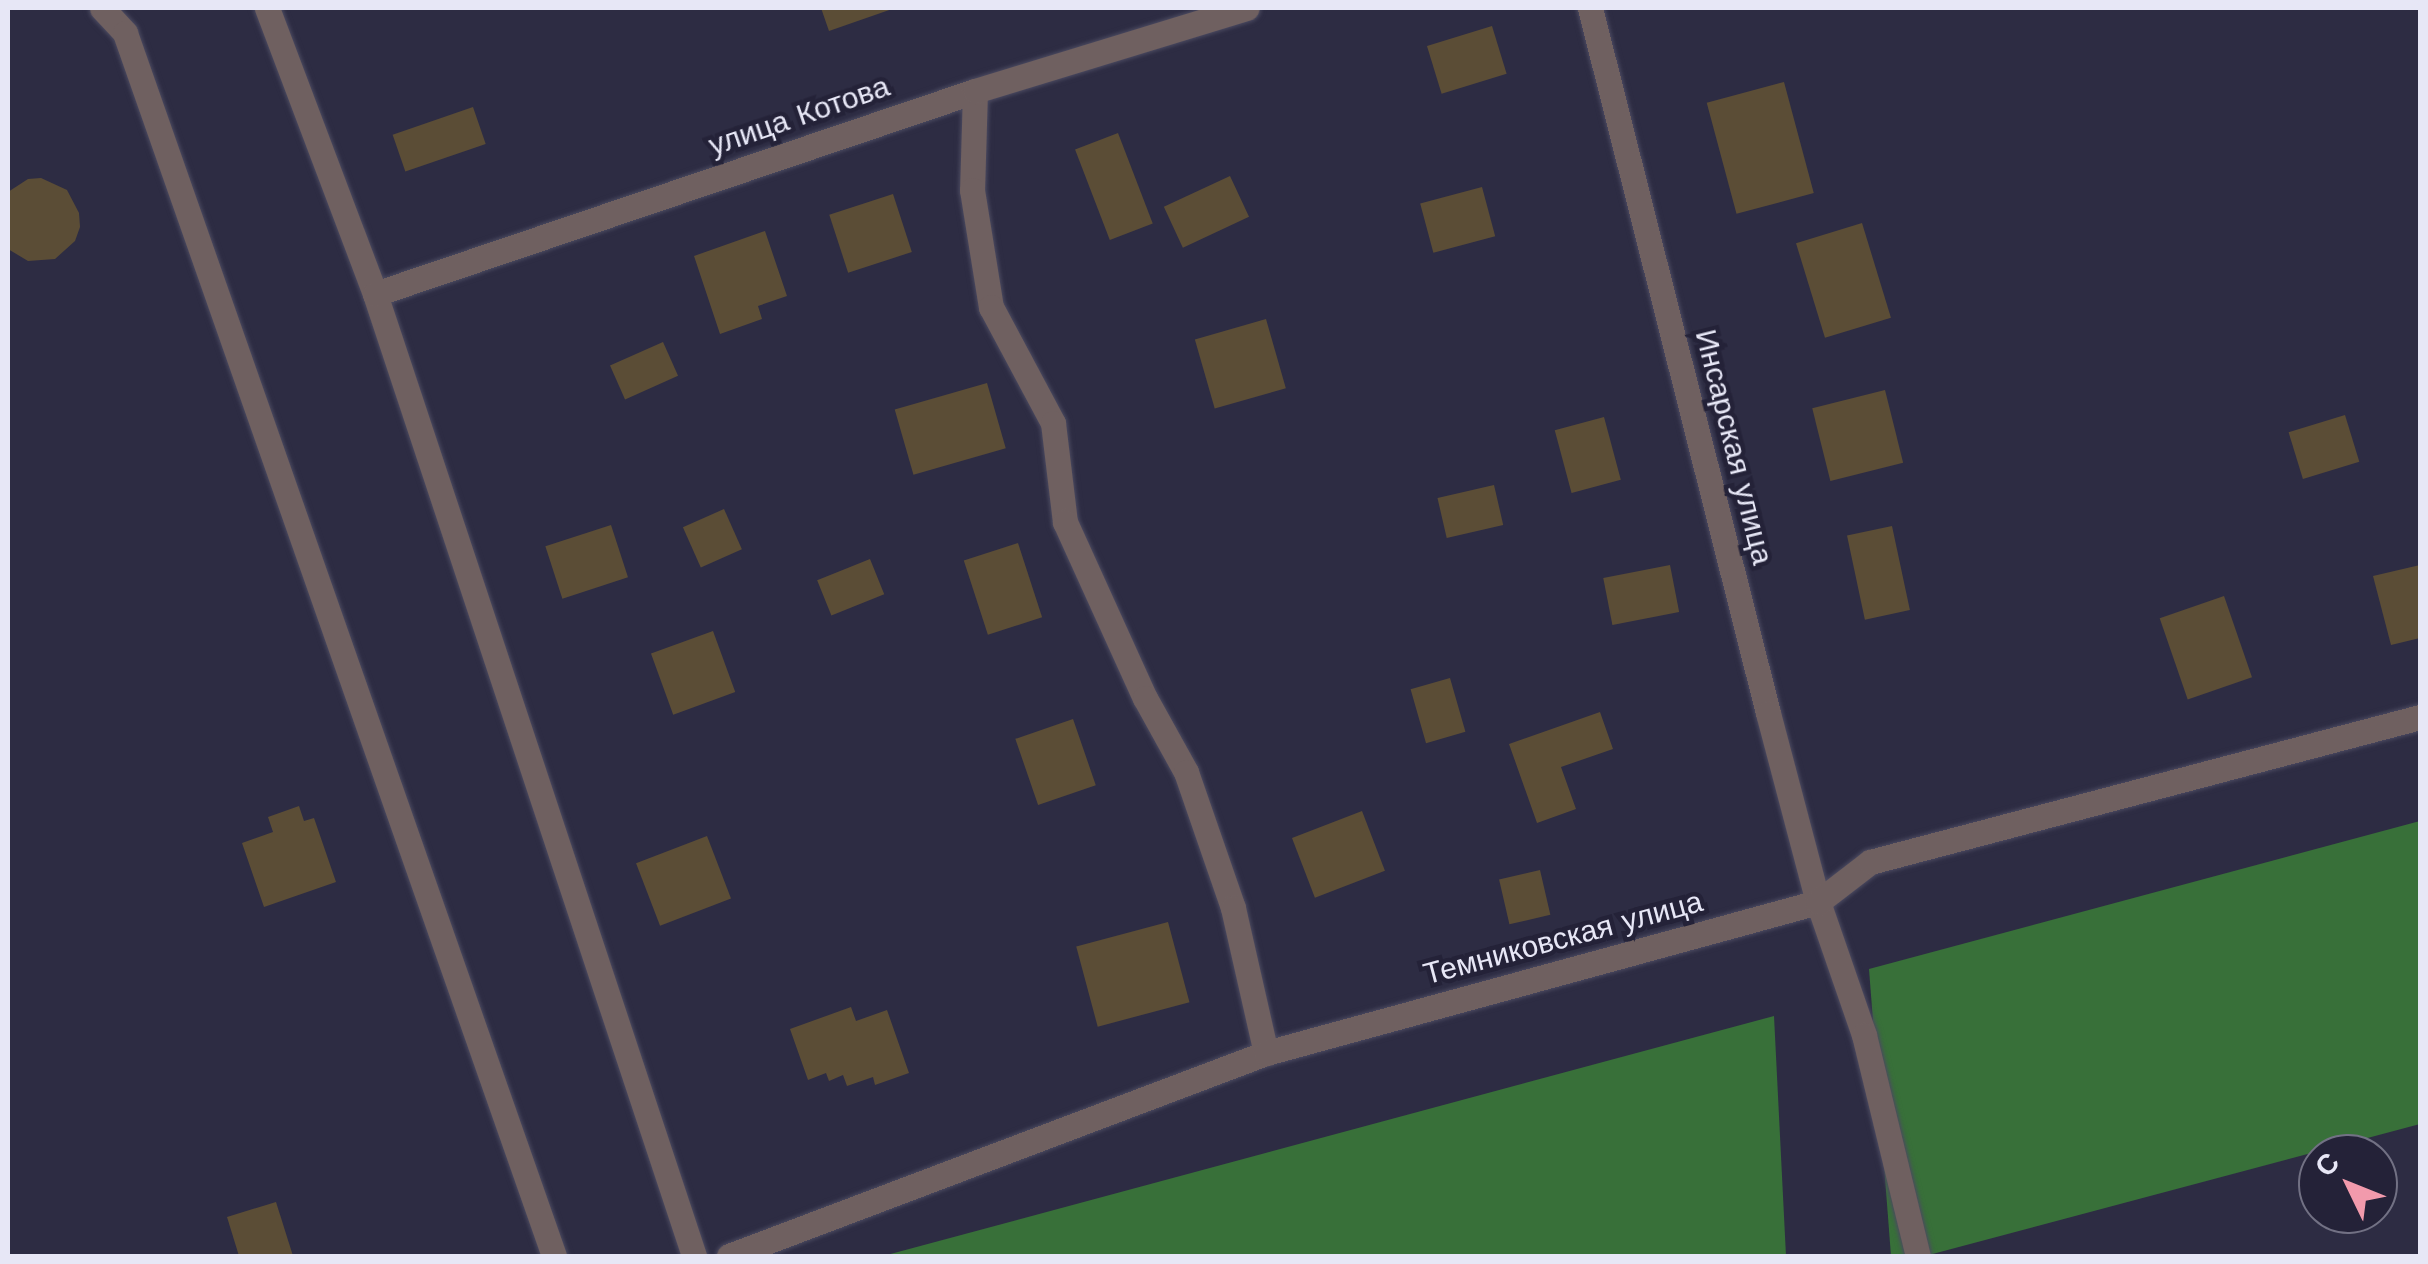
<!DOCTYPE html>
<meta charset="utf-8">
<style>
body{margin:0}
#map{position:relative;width:2428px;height:1264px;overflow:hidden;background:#2d2c43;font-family:"Work Sans",sans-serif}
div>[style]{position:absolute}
.forest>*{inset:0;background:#387039}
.building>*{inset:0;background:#5b4d36;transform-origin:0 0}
.roads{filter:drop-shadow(0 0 2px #4b4a60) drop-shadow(0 0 2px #4b4a60)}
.minor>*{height:25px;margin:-12.5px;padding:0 12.5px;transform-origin:12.5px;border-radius:12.5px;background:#6f6060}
span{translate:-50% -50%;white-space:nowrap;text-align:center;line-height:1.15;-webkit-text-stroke:9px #242238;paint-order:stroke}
.street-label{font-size:30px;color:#e7e7f6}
.frame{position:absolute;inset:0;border:10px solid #e7e7f6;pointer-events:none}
.north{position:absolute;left:2298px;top:1134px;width:100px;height:100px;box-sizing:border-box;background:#242238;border:2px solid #727184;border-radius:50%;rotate:313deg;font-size:28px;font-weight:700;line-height:40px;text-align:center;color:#e7e7f6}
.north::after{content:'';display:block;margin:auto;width:35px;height:45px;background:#f29aac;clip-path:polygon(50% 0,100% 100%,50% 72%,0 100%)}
</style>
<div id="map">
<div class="forest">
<div style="clip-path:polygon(2420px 821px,2420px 1124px,1925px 1256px,1891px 1256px,1869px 969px)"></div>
<div style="clip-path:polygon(1774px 1016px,1786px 1256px,883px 1256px)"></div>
</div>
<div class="building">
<div style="clip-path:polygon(821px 8px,895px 8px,829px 31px)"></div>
<div style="left:1492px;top:26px;width:50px;height:68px;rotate:73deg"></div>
<div style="left:1784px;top:82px;width:115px;height:80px;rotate:75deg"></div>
<div style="left:473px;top:107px;width:39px;height:85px;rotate:71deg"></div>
<div style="left:1118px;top:133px;width:97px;height:46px;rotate:69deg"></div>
<div style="left:1230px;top:176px;width:45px;height:73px;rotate:65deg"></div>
<div style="clip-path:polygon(41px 178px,67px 190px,79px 213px,80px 227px,75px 241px,55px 259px,28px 261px,8px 249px,8px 192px,28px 179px)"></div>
<div style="left:1482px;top:187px;width:51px;height:64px;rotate:75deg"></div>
<div style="left:893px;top:194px;width:61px;height:67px;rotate:72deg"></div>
<div style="left:1862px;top:223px;width:99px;height:69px;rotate:73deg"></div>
<div style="clip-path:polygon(765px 231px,787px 296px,758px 306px,762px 319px,720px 334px,694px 256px)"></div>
<div style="left:1266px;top:319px;width:72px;height:74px;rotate:74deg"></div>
<div style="left:663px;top:342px;width:37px;height:58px;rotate:66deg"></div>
<div style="left:987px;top:383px;width:68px;height:96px;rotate:74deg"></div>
<div style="left:1885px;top:390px;width:75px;height:75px;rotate:76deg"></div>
<div style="left:2345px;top:415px;width:49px;height:59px;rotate:73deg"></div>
<div style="left:1604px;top:417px;width:65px;height:51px;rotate:75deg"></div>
<div style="left:1494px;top:485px;width:41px;height:58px;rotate:77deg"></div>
<div style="left:724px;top:509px;width:44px;height:45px;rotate:66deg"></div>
<div style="left:611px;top:525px;width:55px;height:69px;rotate:72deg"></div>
<div style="left:1892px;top:526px;width:86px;height:46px;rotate:78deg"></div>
<div style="left:1018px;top:543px;width:78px;height:57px;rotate:72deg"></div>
<div style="left:870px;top:559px;width:38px;height:57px;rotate:68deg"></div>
<div style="left:1670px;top:565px;width:48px;height:68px;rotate:79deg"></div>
<div style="clip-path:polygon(2420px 565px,2420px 638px,2391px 645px,2373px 576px)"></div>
<div style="left:2224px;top:596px;width:86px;height:68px;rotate:71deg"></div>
<div style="left:713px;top:631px;width:65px;height:66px;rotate:70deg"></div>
<div style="left:1450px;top:678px;width:56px;height:41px;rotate:74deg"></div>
<div style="clip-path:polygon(1600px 712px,1613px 749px,1561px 767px,1576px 809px,1537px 823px,1509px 744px)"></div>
<div style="left:1073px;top:719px;width:70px;height:61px;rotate:71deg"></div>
<div style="clip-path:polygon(299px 806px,304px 821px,314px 818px,336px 882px,264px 907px,242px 843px,273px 832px,268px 817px)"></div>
<div style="left:1362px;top:811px;width:64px;height:75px;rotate:69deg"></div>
<div style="left:707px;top:836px;width:67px;height:76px;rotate:69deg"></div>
<div style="left:1540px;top:870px;width:46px;height:42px;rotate:77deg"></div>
<div style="left:1168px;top:922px;width:83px;height:95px;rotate:75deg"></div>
<div style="clip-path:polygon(851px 1007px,856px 1021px,887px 1010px,909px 1073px,875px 1085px,873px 1077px,847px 1086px,843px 1075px,829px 1081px,826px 1073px,808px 1080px,790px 1029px)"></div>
<div style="clip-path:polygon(276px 1202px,293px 1256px,239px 1256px,227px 1217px)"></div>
</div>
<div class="roads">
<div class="minor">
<div style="left:102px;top:8px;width:34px;rotate:47deg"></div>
<div style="left:125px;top:33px;width:1296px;rotate:70.67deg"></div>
<div style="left:267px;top:8px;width:306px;rotate:69.3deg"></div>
<div style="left:375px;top:294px;width:1014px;rotate:71.65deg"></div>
<div style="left:1590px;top:8px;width:727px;rotate:75.83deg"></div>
<div style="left:1768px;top:713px;width:196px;rotate:75.2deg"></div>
<div style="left:1818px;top:902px;width:141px;rotate:70.9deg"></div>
<div style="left:1864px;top:1035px;width:228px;rotate:76.3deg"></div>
<div style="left:975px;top:91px;width:99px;rotate:91.7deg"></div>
<div style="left:972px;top:190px;width:119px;rotate:80.8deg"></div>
<div style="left:991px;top:307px;width:132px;rotate:61.9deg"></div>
<div style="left:1053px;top:423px;width:100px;rotate:83.1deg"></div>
<div style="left:1065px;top:522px;width:193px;rotate:65.6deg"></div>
<div style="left:1145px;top:698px;width:85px;rotate:61deg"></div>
<div style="left:1186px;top:772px;width:144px;rotate:70.9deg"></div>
<div style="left:1233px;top:908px;width:149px;rotate:77.2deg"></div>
<div style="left:375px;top:294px;width:633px;rotate:-18.69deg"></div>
<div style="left:975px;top:91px;width:284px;rotate:-17deg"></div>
<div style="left:729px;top:1256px;width:574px;rotate:-20.71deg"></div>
<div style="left:1266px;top:1053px;width:572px;rotate:-15.3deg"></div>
<div style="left:1818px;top:902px;width:66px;rotate:-37.6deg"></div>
<div style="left:1870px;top:862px;width:569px;rotate:-14.77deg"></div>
</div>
</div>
<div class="street-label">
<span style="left:799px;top:116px;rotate:-19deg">улица Котова</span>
<span style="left:1734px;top:447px;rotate:76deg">Инсарская улица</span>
<span style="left:1563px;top:938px;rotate:-15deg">Темниковская улица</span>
</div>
<div class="frame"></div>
<div class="north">С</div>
</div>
